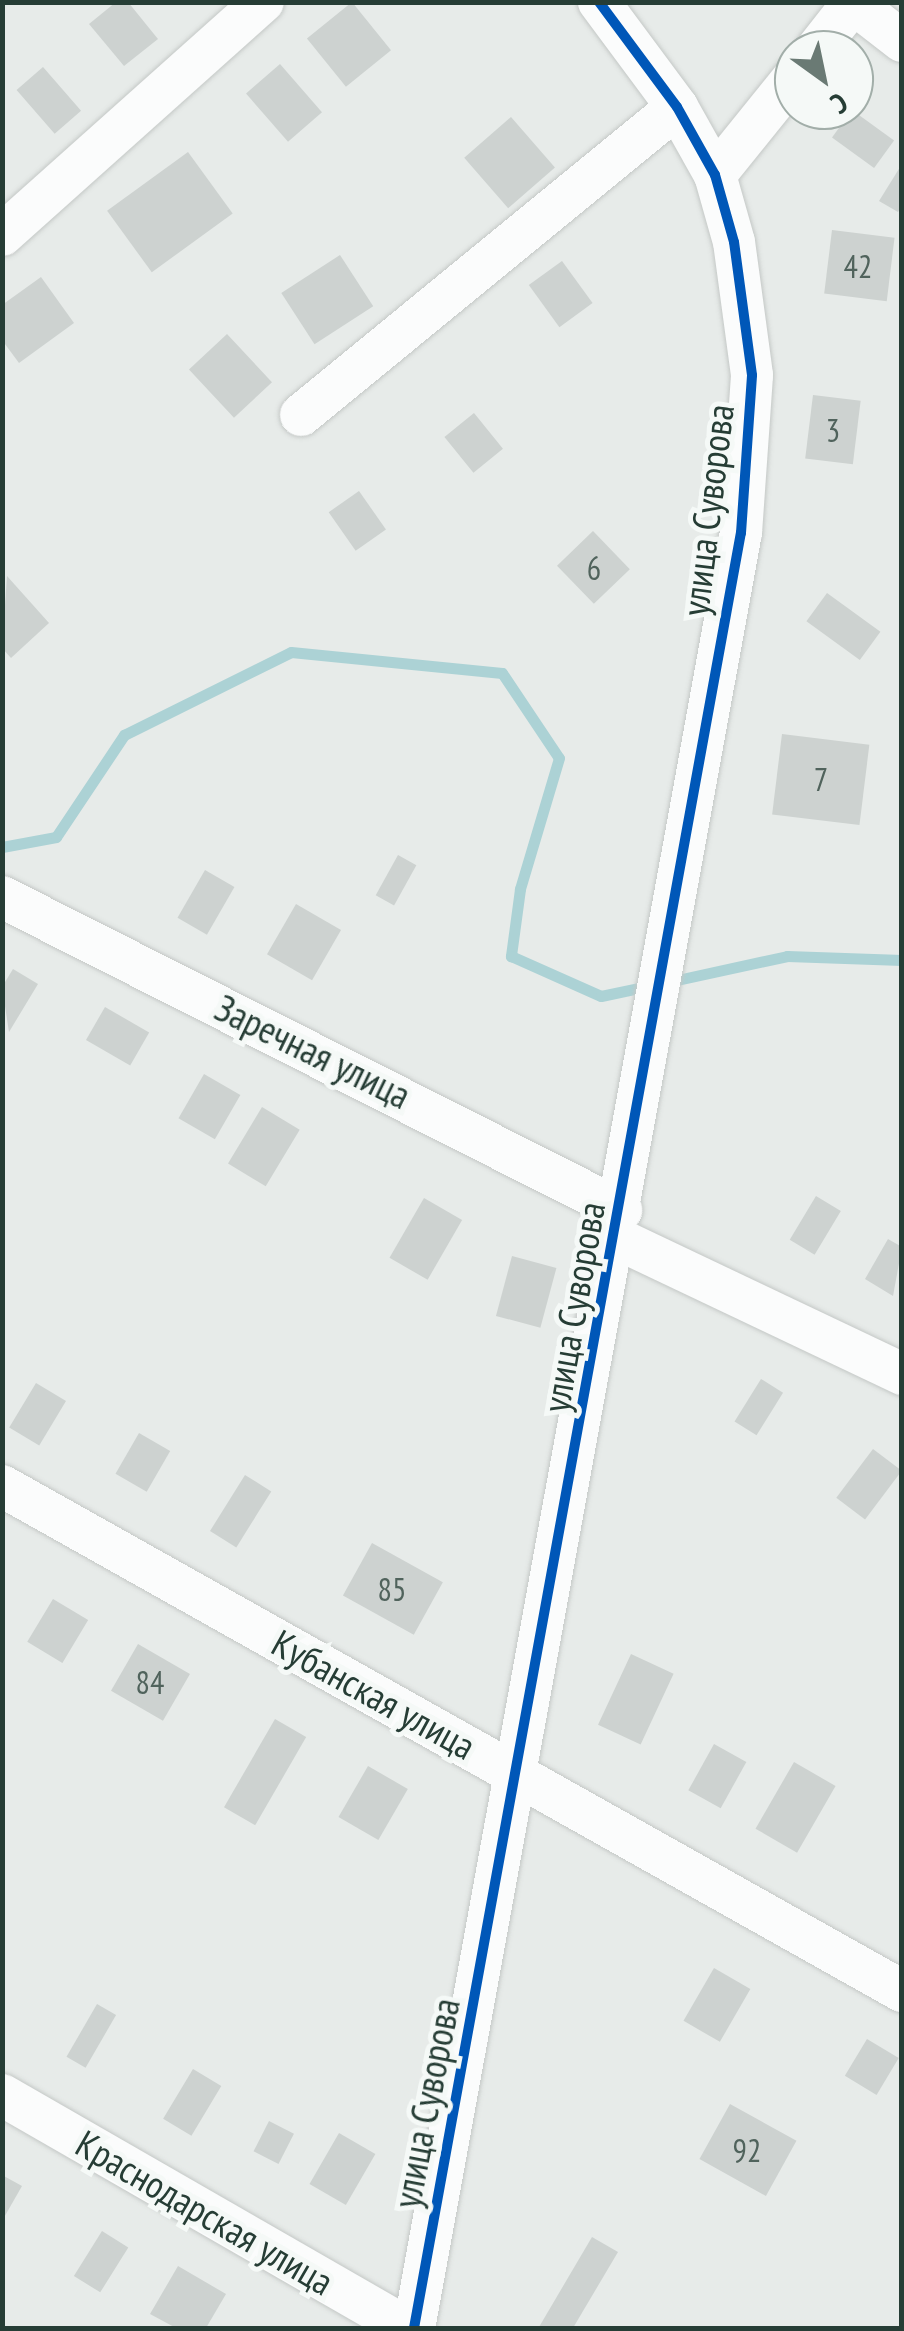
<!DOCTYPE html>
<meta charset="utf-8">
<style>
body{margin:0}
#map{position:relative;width:904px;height:2331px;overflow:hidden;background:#e7ebe9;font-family:"PT Sans Narrow",sans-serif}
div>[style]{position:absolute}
.stream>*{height:11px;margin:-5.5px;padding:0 5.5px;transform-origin:5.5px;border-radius:5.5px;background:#acd2d5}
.building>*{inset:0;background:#cdd2d0;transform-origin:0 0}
.roads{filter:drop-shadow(0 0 2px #c4c8c6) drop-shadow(0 0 2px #c4c8c6)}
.minor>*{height:42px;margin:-21px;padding:0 21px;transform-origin:21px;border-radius:21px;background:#fbfcfc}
.cycleway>*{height:10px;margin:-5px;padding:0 5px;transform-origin:5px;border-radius:5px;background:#0057b8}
span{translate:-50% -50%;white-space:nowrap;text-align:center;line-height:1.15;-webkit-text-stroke:10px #f5f9f7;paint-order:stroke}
.number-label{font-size:32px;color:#50635c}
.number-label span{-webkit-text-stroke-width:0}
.street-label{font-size:38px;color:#263d35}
.frame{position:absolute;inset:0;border:5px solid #263d35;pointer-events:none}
.north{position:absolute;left:774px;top:30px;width:100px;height:100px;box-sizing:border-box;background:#f5f9f7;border:2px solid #a2aea9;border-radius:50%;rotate:147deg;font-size:28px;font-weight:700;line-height:40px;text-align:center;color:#263d35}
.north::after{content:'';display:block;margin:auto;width:35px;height:45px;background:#6a7a74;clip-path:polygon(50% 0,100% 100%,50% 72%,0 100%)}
</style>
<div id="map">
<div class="stream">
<div style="left:2px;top:847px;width:55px;rotate:-10.5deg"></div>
<div style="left:56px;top:837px;width:123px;rotate:-56.3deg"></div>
<div style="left:124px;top:735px;width:186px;rotate:-26.4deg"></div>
<div style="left:291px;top:652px;width:212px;rotate:5.7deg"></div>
<div style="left:502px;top:673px;width:102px;rotate:56.2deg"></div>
<div style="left:559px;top:758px;width:137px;rotate:106.6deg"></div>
<div style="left:520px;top:889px;width:68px;rotate:97.7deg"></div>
<div style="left:511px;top:956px;width:98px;rotate:24deg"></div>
<div style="left:601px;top:996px;width:49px;rotate:-11.8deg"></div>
<div style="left:668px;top:982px;width:122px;rotate:-12.3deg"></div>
<div style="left:787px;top:956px;width:115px;rotate:2deg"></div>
</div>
<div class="building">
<div style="clip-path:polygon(116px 2px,128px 2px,158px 39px,124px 66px,89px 24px)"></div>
<div style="left:352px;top:2px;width:62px;height:58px;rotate:51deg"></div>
<div style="left:280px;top:64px;width:64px;height:45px;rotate:49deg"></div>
<div style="left:43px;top:67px;width:58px;height:35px;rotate:49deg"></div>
<div style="left:852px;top:110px;width:52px;height:34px;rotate:36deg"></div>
<div style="left:511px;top:117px;width:67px;height:62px;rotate:49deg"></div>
<div style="left:188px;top:152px;width:76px;height:100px;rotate:54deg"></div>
<div style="clip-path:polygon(902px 164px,902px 206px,898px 212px,879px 201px)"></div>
<div style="left:832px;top:230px;width:63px;height:64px;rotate:7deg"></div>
<div style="left:340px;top:255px;width:61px;height:70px;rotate:57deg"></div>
<div style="left:562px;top:261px;width:52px;height:41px;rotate:54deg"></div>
<div style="clip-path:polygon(41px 277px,74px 323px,19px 363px,2px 340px,2px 305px)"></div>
<div style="left:227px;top:334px;width:66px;height:52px;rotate:47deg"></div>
<div style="left:813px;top:395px;width:48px;height:64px;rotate:7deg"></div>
<div style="left:474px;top:413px;width:46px;height:38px;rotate:51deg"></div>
<div style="left:359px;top:491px;width:47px;height:37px;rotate:55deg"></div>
<div style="left:593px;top:531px;width:53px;height:50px;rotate:46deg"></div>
<div style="clip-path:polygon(7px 576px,49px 623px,11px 658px,2px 648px)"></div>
<div style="left:827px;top:593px;width:66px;height:35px;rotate:36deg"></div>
<div style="left:782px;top:734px;width:88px;height:81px;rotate:7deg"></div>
<div style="left:398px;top:855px;width:21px;height:46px;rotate:29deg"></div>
<div style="left:205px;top:870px;width:34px;height:55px;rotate:30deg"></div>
<div style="left:296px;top:904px;width:52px;height:58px;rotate:30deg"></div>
<div style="clip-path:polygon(13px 969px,38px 984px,9px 1032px,2px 987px)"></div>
<div style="left:105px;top:1007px;width:51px;height:38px;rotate:30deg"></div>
<div style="left:204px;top:1074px;width:42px;height:51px;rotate:30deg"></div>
<div style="left:262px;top:1107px;width:44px;height:66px;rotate:31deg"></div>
<div style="left:816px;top:1196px;width:29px;height:51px;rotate:31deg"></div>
<div style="left:424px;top:1198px;width:44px;height:69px;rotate:30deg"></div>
<div style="clip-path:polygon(888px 1239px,902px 1247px,893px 1296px,865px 1279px)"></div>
<div style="left:512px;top:1256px;width:46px;height:62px;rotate:15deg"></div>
<div style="left:761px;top:1379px;width:26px;height:50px;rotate:32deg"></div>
<div style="left:36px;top:1383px;width:35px;height:52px;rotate:31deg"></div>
<div style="left:139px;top:1433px;width:36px;height:47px;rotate:30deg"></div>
<div style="left:873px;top:1449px;width:36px;height:61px;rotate:37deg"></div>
<div style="left:245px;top:1475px;width:31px;height:66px;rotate:32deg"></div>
<div style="left:372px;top:1543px;width:81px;height:60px;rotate:29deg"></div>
<div style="left:53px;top:1599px;width:41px;height:50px;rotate:31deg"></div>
<div style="left:138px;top:1644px;width:60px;height:54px;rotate:30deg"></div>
<div style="left:631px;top:1654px;width:47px;height:78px;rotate:25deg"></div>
<div style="left:275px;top:1719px;width:36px;height:102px;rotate:30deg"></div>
<div style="left:714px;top:1744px;width:37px;height:53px;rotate:29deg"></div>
<div style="left:794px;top:1762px;width:48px;height:77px;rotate:30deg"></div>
<div style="left:368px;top:1766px;width:46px;height:59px;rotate:30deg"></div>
<div style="left:714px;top:1968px;width:42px;height:61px;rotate:30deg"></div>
<div style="left:97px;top:2004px;width:22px;height:61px;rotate:30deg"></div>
<div style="left:867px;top:2039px;width:37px;height:43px;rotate:31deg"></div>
<div style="left:193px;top:2069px;width:33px;height:58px;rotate:31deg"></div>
<div style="left:730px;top:2104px;width:76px;height:63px;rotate:29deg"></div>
<div style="left:269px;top:2121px;width:28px;height:34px;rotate:27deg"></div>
<div style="left:339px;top:2133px;width:42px;height:59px;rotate:30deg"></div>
<div style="clip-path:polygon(2px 2175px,22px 2186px,2px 2221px)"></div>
<div style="left:102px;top:2231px;width:31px;height:53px;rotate:32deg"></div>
<div style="clip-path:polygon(592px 2237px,618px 2252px,573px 2328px,539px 2327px)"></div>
<div style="clip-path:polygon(178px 2266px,226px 2294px,206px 2328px,176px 2328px,150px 2314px)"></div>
</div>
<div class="roads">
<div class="minor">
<div style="left:816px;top:50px;width:60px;rotate:-51.8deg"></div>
<div style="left:853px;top:3px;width:62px;rotate:37.8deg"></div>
<div style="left:715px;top:175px;width:126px;rotate:-51.1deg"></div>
<div style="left:2px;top:235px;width:350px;rotate:-41.8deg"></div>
<div style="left:301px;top:415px;width:486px;rotate:-39.3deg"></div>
<div style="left:2px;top:897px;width:694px;rotate:26.82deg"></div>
<div style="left:616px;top:1238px;width:317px;rotate:25.4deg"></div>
<div style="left:2px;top:1486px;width:1032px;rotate:29.3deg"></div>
<div style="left:2px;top:2095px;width:467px;rotate:29.9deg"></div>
<div style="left:414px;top:2328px;width:1825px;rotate:-79.68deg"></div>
<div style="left:741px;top:533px;width:158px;rotate:-86deg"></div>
<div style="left:752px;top:375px;width:134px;rotate:-97.7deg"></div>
<div style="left:734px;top:242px;width:70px;rotate:-105.8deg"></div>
<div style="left:715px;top:175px;width:78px;rotate:-119.2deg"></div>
<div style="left:677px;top:107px;width:131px;rotate:-126.6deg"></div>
</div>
</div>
<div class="cycleway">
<div style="left:414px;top:2328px;width:1825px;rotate:-79.68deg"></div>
<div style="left:741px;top:533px;width:158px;rotate:-86deg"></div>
<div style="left:752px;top:375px;width:134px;rotate:-97.7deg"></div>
<div style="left:734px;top:242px;width:70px;rotate:-105.8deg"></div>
<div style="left:715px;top:175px;width:78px;rotate:-119.2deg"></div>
<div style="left:677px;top:107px;width:131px;rotate:-126.6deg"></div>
</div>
<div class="number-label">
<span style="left:858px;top:266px">42</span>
<span style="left:833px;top:430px">3</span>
<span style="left:594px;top:568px">6</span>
<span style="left:821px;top:779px">7</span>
<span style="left:392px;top:1589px">85</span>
<span style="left:150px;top:1682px">84</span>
<span style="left:747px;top:2150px">92</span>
</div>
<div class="street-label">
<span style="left:707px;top:510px;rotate:-83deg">улица Суворова</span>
<span style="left:313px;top:1051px;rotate:26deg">Заречная улица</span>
<span style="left:573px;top:1307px;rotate:-80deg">улица Суворова</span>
<span style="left:374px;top:1694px;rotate:29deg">Кубанская улица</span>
<span style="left:426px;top:2103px;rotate:-79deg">улица Суворова</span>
<span style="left:205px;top:2212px;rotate:30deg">Краснодарская улица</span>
</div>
<div class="frame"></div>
<div class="north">С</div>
</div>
